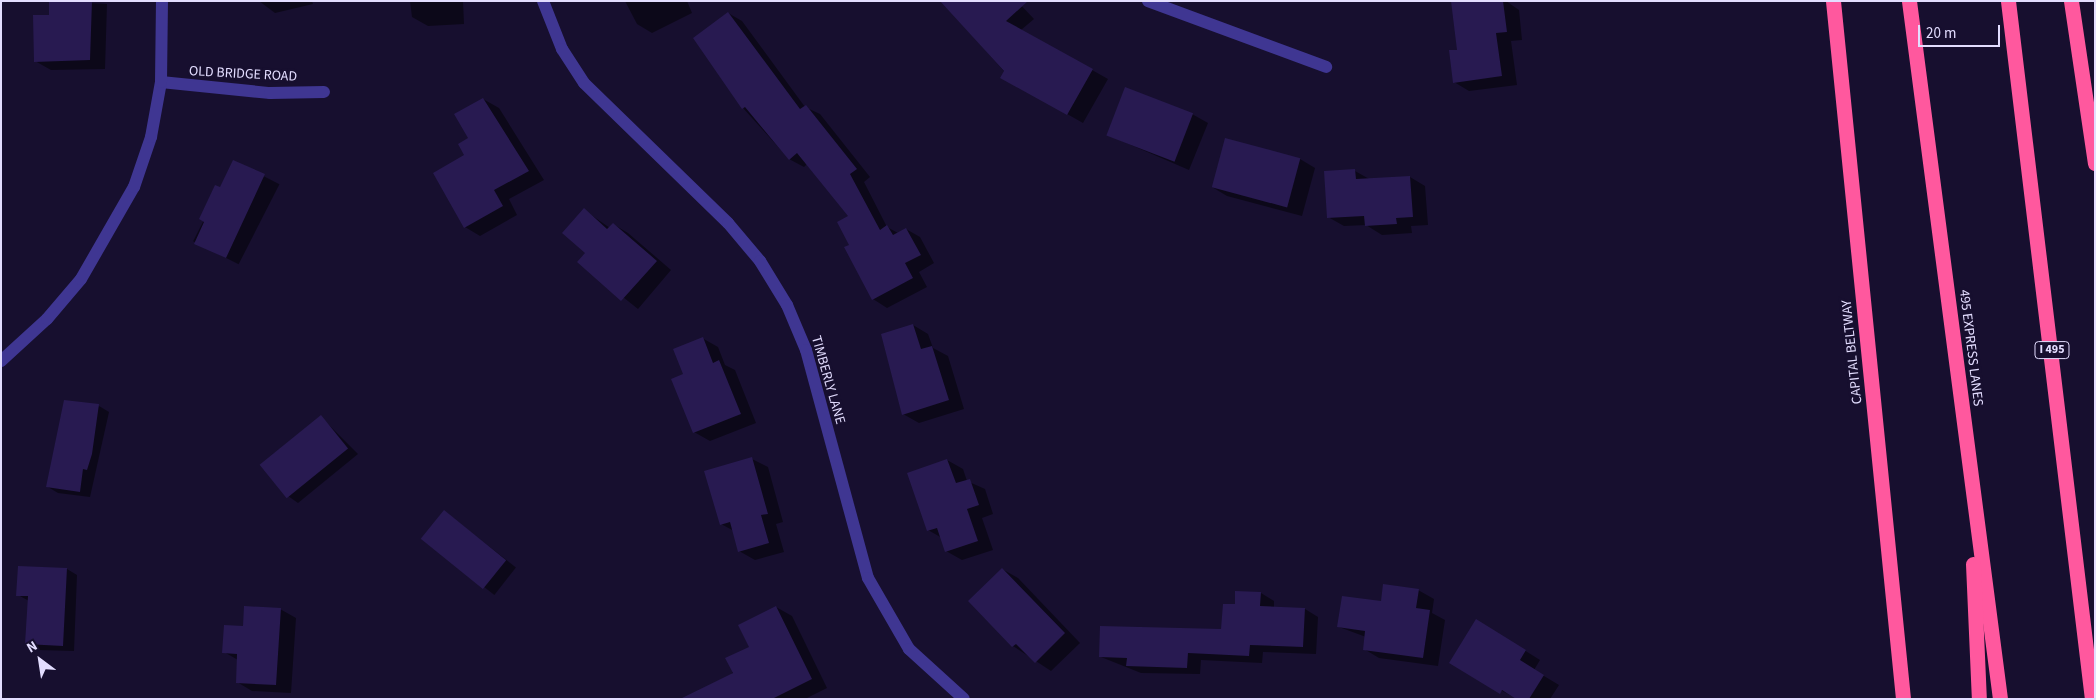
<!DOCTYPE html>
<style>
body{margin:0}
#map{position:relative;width:2096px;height:700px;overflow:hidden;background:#170f2f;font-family:"Source Sans 3",sans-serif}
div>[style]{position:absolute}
.shadow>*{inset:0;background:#0007;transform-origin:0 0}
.building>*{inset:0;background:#281a51;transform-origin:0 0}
.minor>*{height:12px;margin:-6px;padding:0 6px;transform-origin:6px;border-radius:6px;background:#3f3692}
.motorway>*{height:15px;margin:-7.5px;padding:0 7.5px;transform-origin:7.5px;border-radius:7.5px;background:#ff589e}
span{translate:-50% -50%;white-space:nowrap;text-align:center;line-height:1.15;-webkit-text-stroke:5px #170f2f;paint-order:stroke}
.shield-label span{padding:1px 4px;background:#170f2f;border:1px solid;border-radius:4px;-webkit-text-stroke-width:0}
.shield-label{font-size:12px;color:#e3ddff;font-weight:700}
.street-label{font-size:14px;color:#e3ddff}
.frame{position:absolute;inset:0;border:2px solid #e3ddff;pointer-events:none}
.north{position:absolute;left:15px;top:635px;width:50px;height:50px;-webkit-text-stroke:4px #170f2f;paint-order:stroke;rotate:329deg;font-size:14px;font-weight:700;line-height:20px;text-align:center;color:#e3ddff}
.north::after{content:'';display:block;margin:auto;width:18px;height:22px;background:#e3ddff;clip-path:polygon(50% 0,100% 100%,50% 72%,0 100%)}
.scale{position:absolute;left:1918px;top:25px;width:82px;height:22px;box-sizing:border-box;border:2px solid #e3ddff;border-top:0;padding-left:6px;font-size:15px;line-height:18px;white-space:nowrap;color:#e3ddff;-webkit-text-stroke:4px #170f2f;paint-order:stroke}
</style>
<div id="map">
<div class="shadow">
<div style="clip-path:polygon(50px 1px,107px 4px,105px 69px,51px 70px,35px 61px,50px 16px)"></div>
<div style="clip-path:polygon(259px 1px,312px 1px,313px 4px,275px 13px)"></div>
<div style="clip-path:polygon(410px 1px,463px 1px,464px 24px,428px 26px,412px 17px)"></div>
<div style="clip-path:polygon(625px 1px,687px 1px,692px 13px,652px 33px,637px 24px)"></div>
<div style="clip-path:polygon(942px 1px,1017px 1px,1034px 19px,1021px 30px,1108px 79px,1083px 123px,1016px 85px)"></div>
<div style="clip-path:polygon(1452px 1px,1506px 1px,1519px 10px,1522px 40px,1511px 41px,1517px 85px,1469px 91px,1454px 82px,1458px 51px)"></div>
<div style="clip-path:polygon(728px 13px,742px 21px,805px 107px,820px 114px,870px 177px,864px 182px,887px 227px,898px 233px,906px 229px,920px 237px,934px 263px,919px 272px,927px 287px,887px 308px,873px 299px,851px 245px,850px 217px,807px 164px,804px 167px,789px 159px,743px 108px)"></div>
<div style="clip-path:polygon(483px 99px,499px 108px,544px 180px,509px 199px,517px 215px,480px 236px,465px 227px,466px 155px)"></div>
<div style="clip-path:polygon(1192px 114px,1208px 123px,1189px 170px,1108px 135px)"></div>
<div style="clip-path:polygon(1300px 159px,1315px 168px,1302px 216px,1227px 196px,1212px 187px)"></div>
<div style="left:234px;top:161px;width:51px;height:90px;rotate:27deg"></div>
<div style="clip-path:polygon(1355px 171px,1371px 180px,1410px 177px,1425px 186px,1428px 225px,1411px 226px,1412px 233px,1382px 235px,1366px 225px,1344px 226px,1328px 217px)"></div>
<div style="clip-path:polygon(584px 210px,610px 228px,613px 224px,628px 233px,671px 270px,638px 309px,579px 262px,587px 253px)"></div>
<div style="clip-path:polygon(913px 325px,928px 334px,933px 348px,948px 356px,964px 409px,919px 423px,903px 414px)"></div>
<div style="clip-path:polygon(702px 338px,718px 347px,725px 365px,735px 370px,756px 423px,710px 441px,694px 432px,685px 375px)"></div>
<div style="clip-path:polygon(99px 406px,109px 412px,90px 497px,58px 493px,48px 487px)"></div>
<div style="clip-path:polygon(321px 417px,358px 454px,298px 503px,288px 496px)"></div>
<div style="clip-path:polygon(752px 459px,768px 467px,783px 522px,776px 524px,784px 552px,755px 560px,739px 551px,734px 531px,721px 524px)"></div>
<div style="clip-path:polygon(947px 460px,963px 469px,967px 481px,985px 489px,993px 514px,982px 518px,993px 550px,962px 560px,946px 551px,942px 538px,928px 530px)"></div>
<div style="left:445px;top:512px;width:90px;height:35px;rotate:38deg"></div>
<div style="clip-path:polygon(67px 569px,77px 575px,74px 651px,37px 650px,26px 644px,29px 601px,18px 595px)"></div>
<div style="clip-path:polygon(1002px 569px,1018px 578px,1080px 643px,1051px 671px,1013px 646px,970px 601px)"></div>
<div style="clip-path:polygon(1418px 590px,1434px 599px,1432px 613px,1445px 620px,1438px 666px,1379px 658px,1364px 649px,1366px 637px,1339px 627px,1382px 602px)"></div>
<div style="clip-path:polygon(1261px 593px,1274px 601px,1274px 608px,1305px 609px,1318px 617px,1316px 654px,1263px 652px,1262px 663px,1201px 660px,1200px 674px,1141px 673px,1101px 657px,1223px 630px,1236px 605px)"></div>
<div style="clip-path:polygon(776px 607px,792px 616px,827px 688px,805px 699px,715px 699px)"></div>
<div style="clip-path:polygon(280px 609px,296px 618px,291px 693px,252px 691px,237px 682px,238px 660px,224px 652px,244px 627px)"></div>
<div style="clip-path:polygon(1492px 630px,1540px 660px,1534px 670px,1559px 685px,1550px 699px,1517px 699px,1466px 671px)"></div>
</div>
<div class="building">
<div style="clip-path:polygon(49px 1px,92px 1px,90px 60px,34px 62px,33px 15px,49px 15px)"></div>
<div style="clip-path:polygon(940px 1px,1028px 1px,1006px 21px,1093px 69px,1067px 115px,1000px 78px,1004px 71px)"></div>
<div style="clip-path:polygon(1451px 1px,1503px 1px,1507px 32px,1496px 33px,1502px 76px,1453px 83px,1449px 50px,1457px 50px)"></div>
<div style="clip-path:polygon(728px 12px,800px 109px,806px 105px,857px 169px,850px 174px,880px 230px,887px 225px,893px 235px,906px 228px,921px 255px,905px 263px,913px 278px,872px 300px,844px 247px,849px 245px,837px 222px,848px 216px,797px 153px,789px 160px,745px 107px,742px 109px,693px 38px)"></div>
<div style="left:1125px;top:87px;width:73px;height:52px;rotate:21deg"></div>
<div style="clip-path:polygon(483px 98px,529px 171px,494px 190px,503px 206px,464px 228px,433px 173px,464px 155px,458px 144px,468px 138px,454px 114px)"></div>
<div style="left:1225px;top:138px;width:78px;height:51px;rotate:15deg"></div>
<div style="clip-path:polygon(233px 160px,265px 174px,226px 258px,194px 244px,204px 222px,199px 219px,215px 185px,220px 187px)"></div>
<div style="clip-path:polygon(1355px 169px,1356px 179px,1410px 176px,1413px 217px,1396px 218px,1397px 224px,1365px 226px,1364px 216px,1327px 218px,1324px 171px)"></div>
<div style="clip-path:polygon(584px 208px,607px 229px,613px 223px,657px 261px,621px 301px,577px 262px,585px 253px,562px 233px)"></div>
<div style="clip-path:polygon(913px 324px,921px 349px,932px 346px,949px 400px,902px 415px,881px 334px)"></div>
<div style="clip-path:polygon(703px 337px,713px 363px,719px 360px,741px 414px,693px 433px,671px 379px,683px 374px,673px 349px)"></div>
<div style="clip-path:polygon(64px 400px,99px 404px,92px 454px,87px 470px,83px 469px,80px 492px,46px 487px)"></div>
<div style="left:321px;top:415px;width:43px;height:79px;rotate:51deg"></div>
<div style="clip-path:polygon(752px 457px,768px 514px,761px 515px,769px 543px,738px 552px,730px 522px,720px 525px,704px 471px)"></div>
<div style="clip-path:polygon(947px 459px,956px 483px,970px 479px,979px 505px,967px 509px,978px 541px,945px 552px,937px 528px,927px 531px,907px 473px)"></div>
<div style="left:444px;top:510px;width:80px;height:37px;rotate:39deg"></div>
<div style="clip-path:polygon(18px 566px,67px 568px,63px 646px,25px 644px,28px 596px,16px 596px)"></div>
<div style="clip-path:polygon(1002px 568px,1065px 633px,1035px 663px,1016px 644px,1012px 647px,968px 601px)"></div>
<div style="clip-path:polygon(1383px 584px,1419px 589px,1416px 608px,1430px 610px,1423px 658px,1363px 650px,1365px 631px,1337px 627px,1342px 596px,1381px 601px)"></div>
<div style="clip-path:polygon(1235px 591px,1261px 592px,1260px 606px,1305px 608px,1303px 647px,1250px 645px,1249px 656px,1188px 653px,1187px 668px,1126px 666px,1127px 658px,1099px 657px,1100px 626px,1221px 629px,1223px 604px,1235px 604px)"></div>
<div style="clip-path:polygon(244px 606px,281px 608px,276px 685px,236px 683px,237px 654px,222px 653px,224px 625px,243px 626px)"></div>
<div style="clip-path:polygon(776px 606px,812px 679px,772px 699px,680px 699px,733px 673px,725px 658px,749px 647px,738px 625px)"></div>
<div style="clip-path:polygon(1476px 619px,1526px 650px,1520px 660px,1544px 675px,1529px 699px,1516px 699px,1502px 690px,1500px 694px,1449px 663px)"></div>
</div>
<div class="minor">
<div style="left:543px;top:1px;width:52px;rotate:68.4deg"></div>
<div style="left:562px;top:49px;width:40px;rotate:57.1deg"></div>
<div style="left:584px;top:83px;width:201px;rotate:44.2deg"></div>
<div style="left:728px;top:223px;width:50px;rotate:49.9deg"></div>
<div style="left:760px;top:261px;width:52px;rotate:58.5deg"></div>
<div style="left:787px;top:305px;width:49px;rotate:67.1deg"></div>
<div style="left:806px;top:350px;width:236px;rotate:74.8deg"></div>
<div style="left:868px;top:578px;width:82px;rotate:60deg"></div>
<div style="left:909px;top:649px;width:74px;rotate:42.3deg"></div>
<div style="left:1148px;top:1px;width:190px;rotate:20.3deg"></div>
<div style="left:161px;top:82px;width:110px;rotate:5.8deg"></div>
<div style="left:270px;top:93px;width:54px;rotate:-1.1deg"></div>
<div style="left:1px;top:361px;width:62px;rotate:-42.4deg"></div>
<div style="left:47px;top:319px;width:52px;rotate:-49.6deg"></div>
<div style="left:81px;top:279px;width:106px;rotate:-60.1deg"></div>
<div style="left:134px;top:187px;width:53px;rotate:-71.2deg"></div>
<div style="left:151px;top:137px;width:56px;rotate:-79.7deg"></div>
<div style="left:161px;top:82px;width:81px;rotate:-89.3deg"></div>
</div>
<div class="motorway">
<div style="left:1833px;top:1px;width:702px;rotate:84.27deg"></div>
<div style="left:1909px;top:1px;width:704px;rotate:82.57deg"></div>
<div style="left:2008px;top:1px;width:703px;rotate:83.14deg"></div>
<div style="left:2071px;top:1px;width:164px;rotate:81.6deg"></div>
<div style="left:1973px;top:564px;width:135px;rotate:87.5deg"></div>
</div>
<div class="shield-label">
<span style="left:2052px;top:350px">I 495</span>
</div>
<div class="street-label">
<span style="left:243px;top:74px;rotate:3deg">OLD BRIDGE ROAD</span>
<span style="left:1971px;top:348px;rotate:83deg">495 EXPRESS LANES</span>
<span style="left:1852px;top:352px;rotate:-96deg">CAPITAL BELTWAY</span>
<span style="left:828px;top:380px;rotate:74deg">TIMBERLY LANE</span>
</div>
<div class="frame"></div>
<div class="north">N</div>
<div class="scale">20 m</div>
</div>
